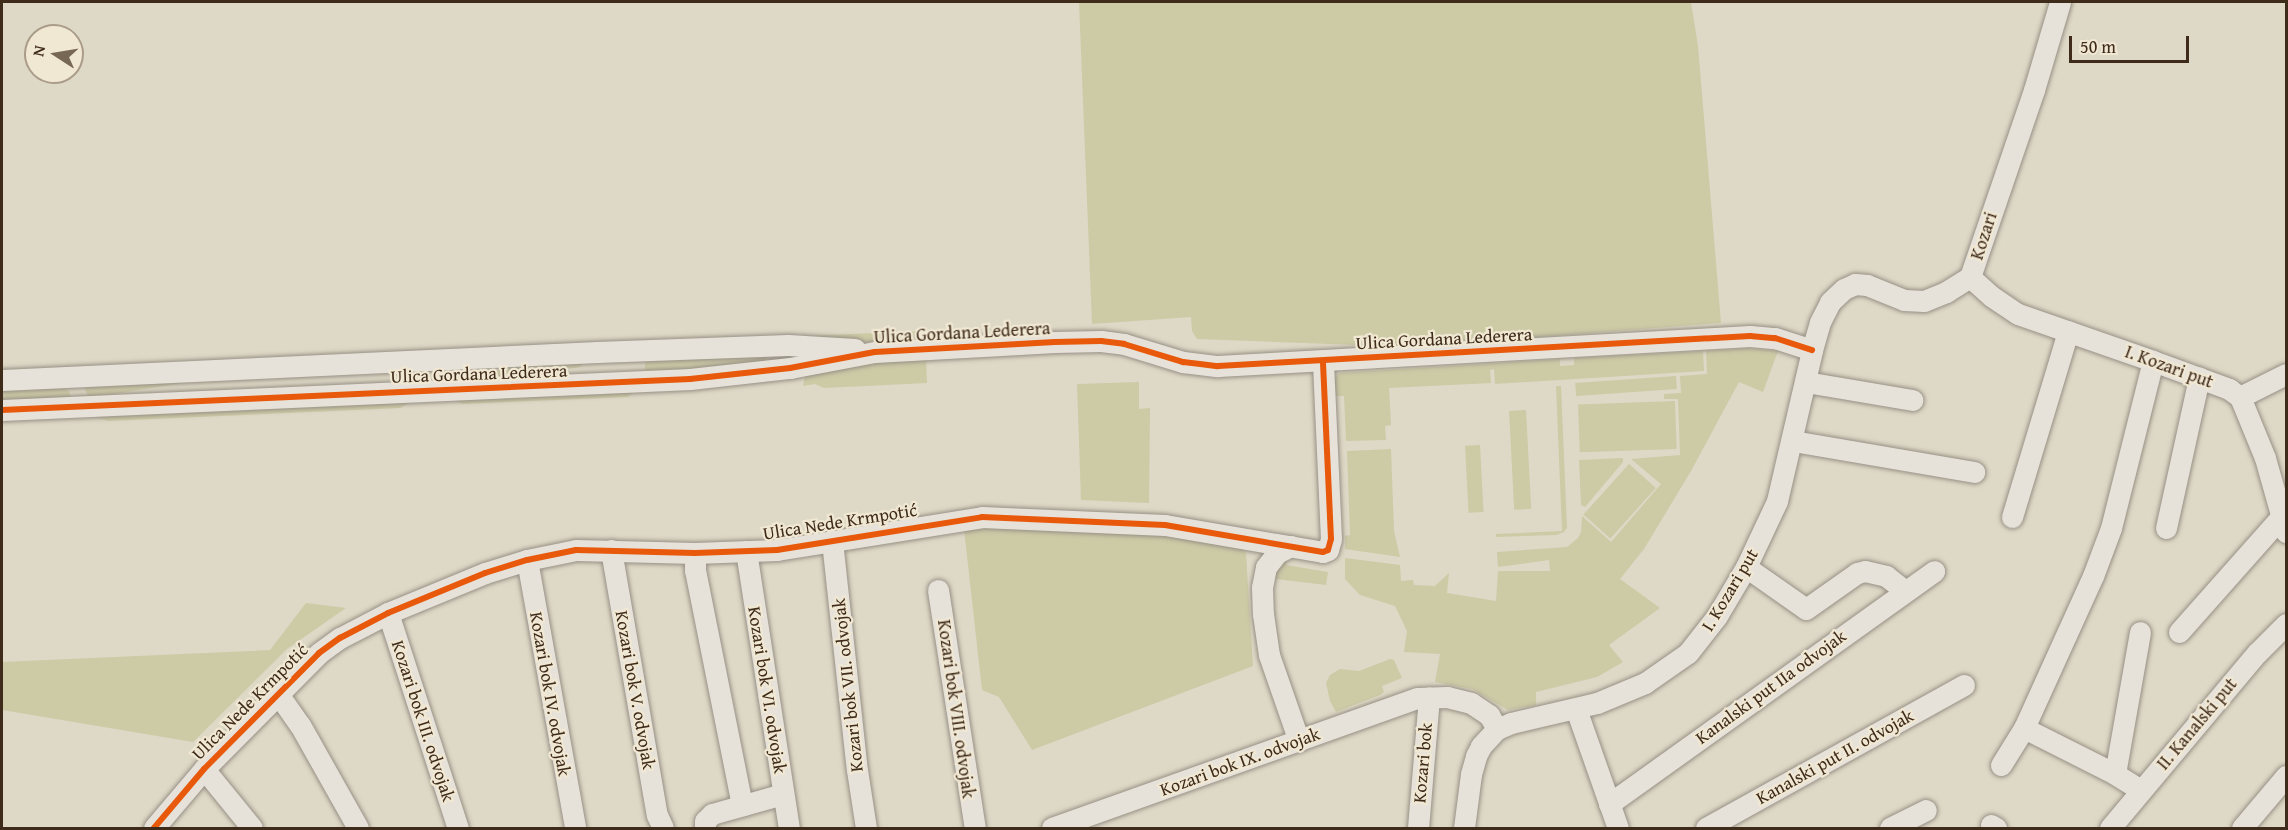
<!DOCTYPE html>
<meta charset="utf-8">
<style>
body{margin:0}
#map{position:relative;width:2288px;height:830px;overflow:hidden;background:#ded8c6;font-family:"Gentium Book Plus",serif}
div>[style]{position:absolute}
.green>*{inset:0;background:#cdcaa6;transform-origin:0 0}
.roads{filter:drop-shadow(0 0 2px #979085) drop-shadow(0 0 2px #979085)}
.minor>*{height:21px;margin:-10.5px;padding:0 10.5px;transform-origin:10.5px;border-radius:10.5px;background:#e6e2da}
.cycleway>*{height:6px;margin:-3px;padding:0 3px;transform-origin:3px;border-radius:3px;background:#e8590c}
span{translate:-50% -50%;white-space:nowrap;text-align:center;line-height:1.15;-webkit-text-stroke:4.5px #f1e8d3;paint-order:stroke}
.street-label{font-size:18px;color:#3f2b1a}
.frame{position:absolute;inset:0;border:3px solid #3f2b1a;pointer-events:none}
.north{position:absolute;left:24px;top:24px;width:60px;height:60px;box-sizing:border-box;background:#f1e8d3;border:2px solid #aa9c89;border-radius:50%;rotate:282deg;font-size:16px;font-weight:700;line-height:24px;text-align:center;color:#3f2b1a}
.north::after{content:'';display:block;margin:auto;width:21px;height:27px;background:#776856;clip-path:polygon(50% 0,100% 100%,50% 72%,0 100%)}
.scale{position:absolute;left:2069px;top:36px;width:120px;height:27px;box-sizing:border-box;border:3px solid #3f2b1a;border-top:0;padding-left:8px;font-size:18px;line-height:21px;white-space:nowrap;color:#3f2b1a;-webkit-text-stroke:4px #f1e8d3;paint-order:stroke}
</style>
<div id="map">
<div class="green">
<div style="clip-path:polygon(1079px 2px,1691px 2px,1698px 46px,1721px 323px,1412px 347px,1197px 339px,1192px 331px,1191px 317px,1092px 324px)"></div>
<div style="clip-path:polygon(920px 331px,921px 341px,844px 343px,804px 336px)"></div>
<div style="clip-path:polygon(1749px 348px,1778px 351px,1763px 392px,1739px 382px,1691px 471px,1644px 549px,1620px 579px,1660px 608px,1609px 645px,1623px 662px,1597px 677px,1536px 692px,1536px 705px,1508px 710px,1472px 689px,1435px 682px,1440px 654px,1404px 652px,1407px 631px,1395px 606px,1360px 595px,1345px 579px,1345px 558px,1400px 565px,1401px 581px,1413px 580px,1414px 585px,1435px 586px,1449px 573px,1447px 593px,1496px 601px,1498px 571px,1550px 571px,1549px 560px,1498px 567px,1497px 552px,1567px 547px,1578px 538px,1581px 532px,1582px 516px,1611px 542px,1661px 484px,1631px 459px,1680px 455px,1678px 399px,1664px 399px,1664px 394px,1681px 393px,1680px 376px,1707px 374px,1706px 351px)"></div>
<div style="clip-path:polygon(1703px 351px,1704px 371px,1495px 384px,1494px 369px,1490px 370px,1491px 383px,1389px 388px,1391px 425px,1385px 426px,1386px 440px,1346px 441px,1344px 396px,1334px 396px,1333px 379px,1340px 373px,1560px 359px,1560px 366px,1574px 365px,1574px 358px)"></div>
<div style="clip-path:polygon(765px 356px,767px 361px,645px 373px,645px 360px)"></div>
<div style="clip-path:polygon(926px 358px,927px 383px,824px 388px,815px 384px,803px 386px,805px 375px,849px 363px)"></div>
<div style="clip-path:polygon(582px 362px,582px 366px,576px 368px,517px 371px,488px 379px,448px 379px,450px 376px,482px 374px,517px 365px)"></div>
<div style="left:1676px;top:376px;width:13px;height:101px;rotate:86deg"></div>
<div style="clip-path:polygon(207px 379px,89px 398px,84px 387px)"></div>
<div style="clip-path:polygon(1139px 382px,1139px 409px,1150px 408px,1149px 503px,1081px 500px,1077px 384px)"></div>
<div style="clip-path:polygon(61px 386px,69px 391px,71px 398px,2px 402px,2px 388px)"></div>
<div style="clip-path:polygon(1556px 386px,1561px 386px,1567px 528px,1564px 532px,1556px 535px,1496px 537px,1496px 534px,1562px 531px)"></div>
<div style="clip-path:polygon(632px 389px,632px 394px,628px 397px,463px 404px,450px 399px)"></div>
<div style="clip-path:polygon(413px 401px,400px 408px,108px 421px,95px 417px,97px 415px)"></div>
<div style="left:1675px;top:401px;width:48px;height:97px;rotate:88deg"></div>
<div style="left:1526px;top:410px;width:99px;height:17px;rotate:87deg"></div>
<div style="left:1480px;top:445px;width:67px;height:15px;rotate:87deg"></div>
<div style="clip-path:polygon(1391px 449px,1394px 531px,1400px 557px,1345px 549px,1345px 536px,1350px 535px,1347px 451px)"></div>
<div style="clip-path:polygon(1623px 458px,1623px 462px,1585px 507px,1581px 505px,1579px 460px)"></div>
<div style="left:1629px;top:464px;width:36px;height:68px;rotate:42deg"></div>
<div style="clip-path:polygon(1034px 525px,1234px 542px,1246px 553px,1253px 666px,1032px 750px,999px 697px,982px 690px,964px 529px)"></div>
<div style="clip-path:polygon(1288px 555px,1286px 565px,1328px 572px,1326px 585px,1267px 578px)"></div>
<div style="clip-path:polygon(306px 603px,346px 608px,287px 649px,193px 742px,2px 710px,2px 662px,270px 650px)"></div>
<div style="clip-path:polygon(1390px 659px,1394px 660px,1402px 678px,1382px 686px,1384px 692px,1380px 695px,1336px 712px,1330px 701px,1326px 683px,1330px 675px,1340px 669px,1359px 671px)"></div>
</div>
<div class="roads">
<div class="minor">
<div style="left:1970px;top:277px;width:28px;rotate:42deg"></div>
<div style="left:1991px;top:296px;width:32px;rotate:34deg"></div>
<div style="left:2018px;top:314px;width:143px;rotate:19.2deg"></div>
<div style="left:2153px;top:361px;width:81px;rotate:20.2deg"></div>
<div style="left:2229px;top:389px;width:14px;rotate:36deg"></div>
<div style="left:2240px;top:397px;width:66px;rotate:67.7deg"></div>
<div style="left:2265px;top:458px;width:77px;rotate:74.2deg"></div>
<div style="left:2px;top:380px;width:596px;rotate:-2.69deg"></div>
<div style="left:597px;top:352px;width:191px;rotate:-2.1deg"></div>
<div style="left:788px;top:345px;width:67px;rotate:3.4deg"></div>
<div style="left:1806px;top:382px;width:108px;rotate:9.6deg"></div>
<div style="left:2240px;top:397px;width:51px;rotate:-26.6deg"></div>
<div style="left:2px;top:410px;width:689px;rotate:-2.58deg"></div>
<div style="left:690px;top:379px;width:101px;rotate:-6.3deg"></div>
<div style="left:790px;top:368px;width:86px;rotate:-10.7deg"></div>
<div style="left:875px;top:352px;width:180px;rotate:-3.2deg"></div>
<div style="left:1055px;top:342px;width:46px;rotate:-1.2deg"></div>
<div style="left:1101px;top:341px;width:23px;rotate:7deg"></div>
<div style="left:1124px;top:344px;width:62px;rotate:17deg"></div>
<div style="left:1183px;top:362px;width:35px;rotate:7deg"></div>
<div style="left:1218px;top:366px;width:533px;rotate:-3.23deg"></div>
<div style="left:1750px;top:336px;width:25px;rotate:5deg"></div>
<div style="left:1775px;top:338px;width:39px;rotate:18deg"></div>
<div style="left:1793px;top:441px;width:184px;rotate:9.7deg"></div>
<div style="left:2012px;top:517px;width:194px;rotate:-73.2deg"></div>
<div style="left:2166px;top:528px;width:154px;rotate:-77.6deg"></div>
<div style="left:832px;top:541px;width:230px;rotate:83.8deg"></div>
<div style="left:857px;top:770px;width:59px;rotate:81.2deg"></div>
<div style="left:1291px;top:546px;width:16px;rotate:153deg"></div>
<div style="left:1277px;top:553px;width:18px;rotate:128deg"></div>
<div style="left:1266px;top:567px;width:21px;rotate:101deg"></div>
<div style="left:1262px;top:588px;width:26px;rotate:88deg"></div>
<div style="left:1263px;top:614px;width:41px;rotate:81.7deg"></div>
<div style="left:1269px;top:655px;width:91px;rotate:70.8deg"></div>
<div style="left:611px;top:550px;width:269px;rotate:80.2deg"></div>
<div style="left:657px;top:815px;width:14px;rotate:65deg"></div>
<div style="left:746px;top:551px;width:280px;rotate:81.2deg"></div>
<div style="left:695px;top:553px;width:17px;rotate:90deg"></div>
<div style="left:695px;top:570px;width:240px;rotate:78.7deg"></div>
<div style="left:527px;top:560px;width:272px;rotate:79.8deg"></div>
<div style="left:1746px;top:567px;width:73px;rotate:35deg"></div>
<div style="left:1806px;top:609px;width:62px;rotate:-35.2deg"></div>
<div style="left:1857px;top:573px;width:8px;rotate:-14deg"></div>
<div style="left:1865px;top:571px;width:22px;rotate:13deg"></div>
<div style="left:1886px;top:576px;width:24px;rotate:38deg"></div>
<div style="left:938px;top:590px;width:241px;rotate:81.2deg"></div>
<div style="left:388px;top:613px;width:226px;rotate:72deg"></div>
<div style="left:2179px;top:632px;width:155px;rotate:-48.4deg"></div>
<div style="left:278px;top:694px;width:38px;rotate:55deg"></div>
<div style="left:300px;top:725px;width:118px;rotate:60.6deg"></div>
<div style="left:1576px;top:709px;width:126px;rotate:70.6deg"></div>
<div style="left:2024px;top:728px;width:102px;rotate:26.8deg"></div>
<div style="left:2115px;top:774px;width:31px;rotate:32deg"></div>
<div style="left:2001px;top:765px;width:44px;rotate:-58.1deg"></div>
<div style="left:2024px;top:728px;width:167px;rotate:-65.6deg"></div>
<div style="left:2093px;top:576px;width:51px;rotate:-69.4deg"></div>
<div style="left:2111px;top:528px;width:172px;rotate:-75.9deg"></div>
<div style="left:204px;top:769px;width:76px;rotate:50.9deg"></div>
<div style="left:2115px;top:774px;width:144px;rotate:-80deg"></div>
<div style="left:1609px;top:804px;width:400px;rotate:-35.6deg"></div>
<div style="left:1991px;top:825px;width:6px;rotate:31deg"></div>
<div style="left:154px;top:828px;width:77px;rotate:-49.7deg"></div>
<div style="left:204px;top:769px;width:163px;rotate:-45.2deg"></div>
<div style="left:319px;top:653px;width:26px;rotate:-36deg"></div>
<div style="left:340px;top:638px;width:54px;rotate:-27.5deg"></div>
<div style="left:388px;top:613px;width:105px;rotate:-22.4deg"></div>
<div style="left:485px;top:573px;width:44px;rotate:-17.2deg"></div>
<div style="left:527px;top:560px;width:50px;rotate:-11.5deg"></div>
<div style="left:576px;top:550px;width:119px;rotate:1.4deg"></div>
<div style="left:695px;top:553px;width:82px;rotate:-2.1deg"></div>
<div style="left:777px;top:550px;width:208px;rotate:-9.1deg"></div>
<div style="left:982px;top:517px;width:183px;rotate:2.5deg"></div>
<div style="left:1165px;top:525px;width:160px;rotate:9.7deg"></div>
<div style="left:1323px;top:552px;width:5px;rotate:-22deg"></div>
<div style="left:1328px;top:550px;width:11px;rotate:-75deg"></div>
<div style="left:1331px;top:539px;width:178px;rotate:-92.6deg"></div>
<div style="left:705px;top:828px;width:7px;rotate:-90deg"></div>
<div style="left:705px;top:821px;width:10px;rotate:-45deg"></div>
<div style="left:712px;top:814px;width:74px;rotate:-15.7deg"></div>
<div style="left:1052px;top:828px;width:387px;rotate:-19.6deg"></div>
<div style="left:1417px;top:698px;width:30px;rotate:-2deg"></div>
<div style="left:1447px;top:697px;width:25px;rotate:14deg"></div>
<div style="left:1471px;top:703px;width:22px;rotate:34deg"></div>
<div style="left:1489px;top:715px;width:16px;rotate:60deg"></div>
<div style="left:1418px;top:828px;width:131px;rotate:-85.2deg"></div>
<div style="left:1464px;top:828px;width:54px;rotate:-82.6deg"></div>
<div style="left:1471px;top:774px;width:19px;rotate:-74deg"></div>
<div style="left:1476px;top:756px;width:11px;rotate:-63deg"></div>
<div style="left:1481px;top:746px;width:23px;rotate:-47deg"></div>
<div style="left:1497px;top:729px;width:15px;rotate:-23deg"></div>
<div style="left:1511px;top:723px;width:88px;rotate:-13.1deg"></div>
<div style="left:1597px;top:703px;width:52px;rotate:-22.6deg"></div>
<div style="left:1645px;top:683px;width:52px;rotate:-34.9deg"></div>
<div style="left:1688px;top:653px;width:47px;rotate:-51.9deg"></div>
<div style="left:1717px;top:616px;width:57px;rotate:-59.4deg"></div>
<div style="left:1746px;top:567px;width:73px;rotate:-64.8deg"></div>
<div style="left:1777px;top:501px;width:155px;rotate:-76.9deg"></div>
<div style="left:1812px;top:350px;width:29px;rotate:-74deg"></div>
<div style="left:1820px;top:322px;width:22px;rotate:-63deg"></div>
<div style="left:1830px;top:302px;width:19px;rotate:-43deg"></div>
<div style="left:1844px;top:289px;width:12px;rotate:-24deg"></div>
<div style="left:1855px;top:284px;width:12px;rotate:5deg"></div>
<div style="left:1867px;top:285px;width:40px;rotate:22deg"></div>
<div style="left:1904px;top:300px;width:20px;rotate:3deg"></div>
<div style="left:1924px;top:301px;width:24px;rotate:-22deg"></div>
<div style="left:1946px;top:292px;width:28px;rotate:-32deg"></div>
<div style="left:1970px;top:277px;width:198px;rotate:-71.1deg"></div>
<div style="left:2034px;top:90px;width:92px;rotate:-73.5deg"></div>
<div style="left:1706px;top:828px;width:295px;rotate:-29deg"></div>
<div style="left:1890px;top:828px;width:40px;rotate:-26.6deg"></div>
<div style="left:2110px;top:828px;width:229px;rotate:-50deg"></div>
<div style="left:2257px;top:653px;width:41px;rotate:-45deg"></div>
<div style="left:2242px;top:828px;width:68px;rotate:-49.8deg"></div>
</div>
</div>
<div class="cycleway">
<div style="left:2px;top:410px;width:689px;rotate:-2.58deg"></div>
<div style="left:690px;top:379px;width:101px;rotate:-6.3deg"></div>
<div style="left:790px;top:368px;width:86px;rotate:-10.7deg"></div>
<div style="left:875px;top:352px;width:180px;rotate:-3.2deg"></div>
<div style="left:1055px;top:342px;width:46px;rotate:-1.2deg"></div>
<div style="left:1101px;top:341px;width:23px;rotate:7deg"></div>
<div style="left:1124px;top:344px;width:62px;rotate:17deg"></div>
<div style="left:1183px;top:362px;width:35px;rotate:7deg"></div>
<div style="left:1218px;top:366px;width:533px;rotate:-3.23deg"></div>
<div style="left:1750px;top:336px;width:25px;rotate:5deg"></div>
<div style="left:1775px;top:338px;width:39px;rotate:18deg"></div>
<div style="left:154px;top:828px;width:77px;rotate:-49.7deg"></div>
<div style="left:204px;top:769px;width:163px;rotate:-45.2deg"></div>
<div style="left:319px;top:653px;width:26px;rotate:-36deg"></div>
<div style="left:340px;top:638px;width:54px;rotate:-27.5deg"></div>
<div style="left:388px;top:613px;width:105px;rotate:-22.4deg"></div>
<div style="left:485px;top:573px;width:44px;rotate:-17.2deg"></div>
<div style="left:527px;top:560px;width:50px;rotate:-11.5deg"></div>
<div style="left:576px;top:550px;width:119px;rotate:1.4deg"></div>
<div style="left:695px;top:553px;width:82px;rotate:-2.1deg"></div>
<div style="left:777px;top:550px;width:208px;rotate:-9.1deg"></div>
<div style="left:982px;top:517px;width:183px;rotate:2.5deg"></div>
<div style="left:1165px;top:525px;width:160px;rotate:9.7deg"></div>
<div style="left:1323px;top:552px;width:5px;rotate:-22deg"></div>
<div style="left:1328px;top:550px;width:11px;rotate:-75deg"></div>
<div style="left:1331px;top:539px;width:178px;rotate:-92.6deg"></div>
</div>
<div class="street-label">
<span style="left:1984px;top:236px;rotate:-72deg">Kozari</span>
<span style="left:962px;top:333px;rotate:-3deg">Ulica Gordana Lederera</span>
<span style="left:1444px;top:339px;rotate:-3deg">Ulica Gordana Lederera</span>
<span style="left:2169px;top:367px;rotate:20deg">I. Kozari put</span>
<span style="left:479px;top:374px;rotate:-2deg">Ulica Gordana Lederera</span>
<span style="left:840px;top:522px;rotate:-9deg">Ulica Nede Krmpotić</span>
<span style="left:1730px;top:590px;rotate:-59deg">I. Kozari put</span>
<span style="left:848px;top:685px;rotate:-96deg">Kozari bok VII. odvojak</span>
<span style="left:1771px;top:687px;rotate:-36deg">Kanalski put IIa odvojak</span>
<span style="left:635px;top:690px;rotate:80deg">Kozari bok V. odvojak</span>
<span style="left:767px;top:690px;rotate:81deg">Kozari bok VI. odvojak</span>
<span style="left:550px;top:694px;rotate:80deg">Kozari bok IV. odvojak</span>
<span style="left:250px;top:702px;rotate:-45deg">Ulica Nede Krmpotić</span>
<span style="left:956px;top:709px;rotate:82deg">Kozari bok VIII. odvojak</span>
<span style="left:423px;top:721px;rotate:72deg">Kozari bok III. odvojak</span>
<span style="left:2197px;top:724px;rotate:-50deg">II. Kanalski put</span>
<span style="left:1835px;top:757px;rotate:-29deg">Kanalski put II. odvojak</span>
<span style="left:1240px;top:762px;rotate:-20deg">Kozari bok IX. odvojak</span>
<span style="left:1423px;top:763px;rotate:-85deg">Kozari bok</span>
</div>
<div class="frame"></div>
<div class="north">N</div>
<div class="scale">50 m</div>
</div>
